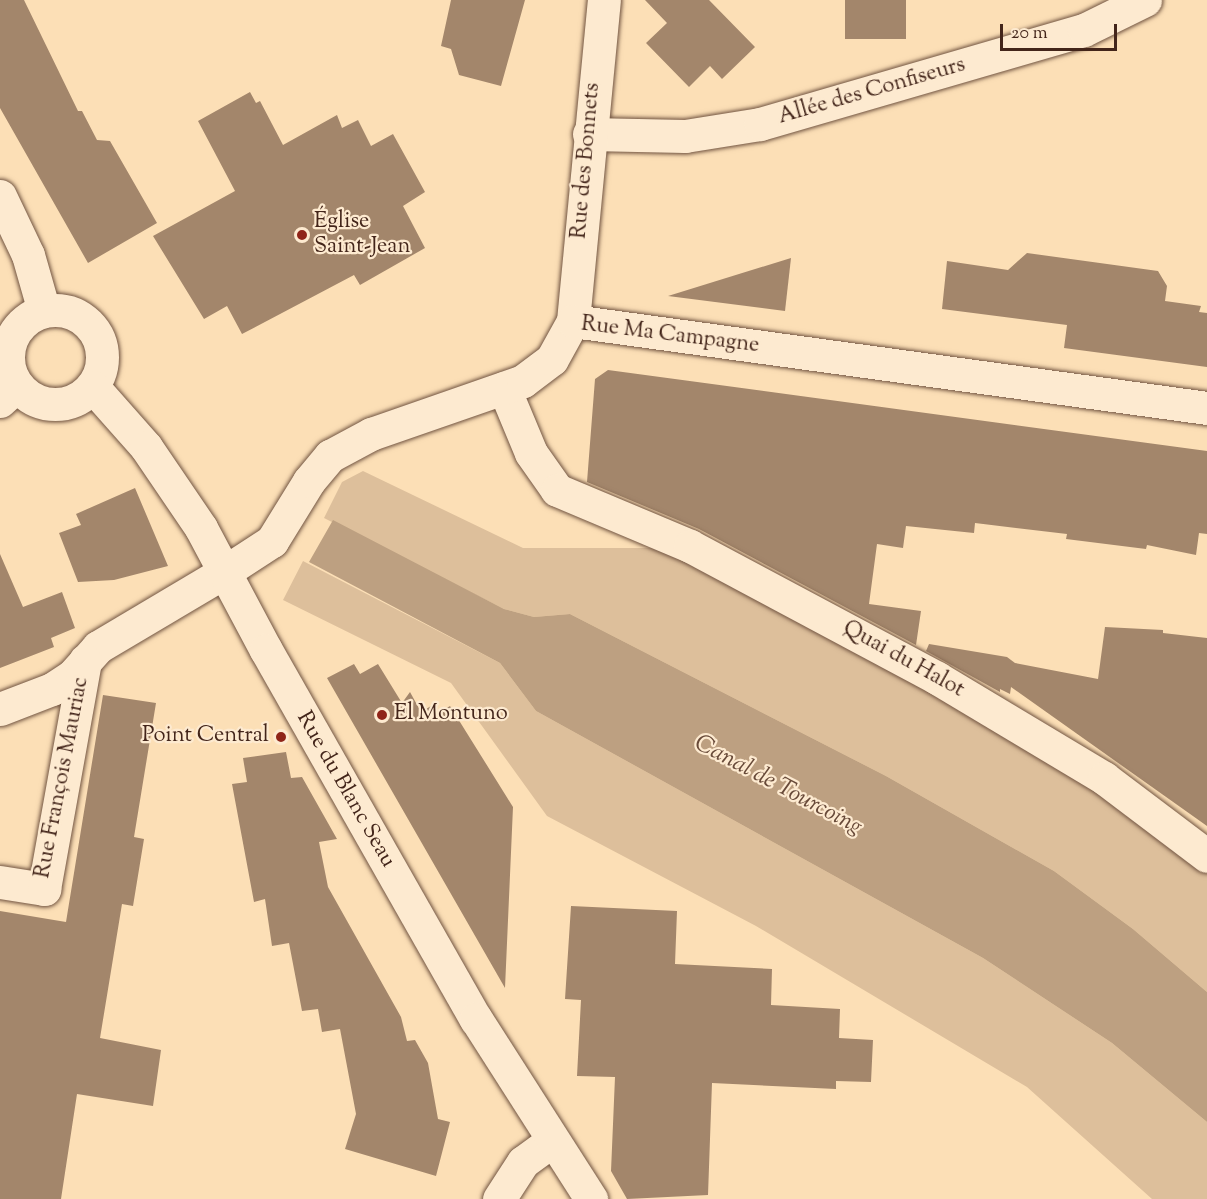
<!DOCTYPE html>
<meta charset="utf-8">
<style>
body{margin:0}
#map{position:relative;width:1207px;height:1199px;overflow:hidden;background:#fcdfb6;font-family:"Sorts Mill Goudy",serif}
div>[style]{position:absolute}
.green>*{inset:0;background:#ddbf9b}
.water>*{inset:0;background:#bda081}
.building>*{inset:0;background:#a3866b;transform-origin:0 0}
.roads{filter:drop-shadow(0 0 2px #715441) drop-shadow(0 0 2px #715441)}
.minor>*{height:33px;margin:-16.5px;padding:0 16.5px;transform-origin:16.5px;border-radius:16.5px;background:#fdead0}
.tertiary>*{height:33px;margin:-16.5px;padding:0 16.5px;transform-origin:16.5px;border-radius:16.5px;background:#fdead0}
.tertiary>.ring{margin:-16.5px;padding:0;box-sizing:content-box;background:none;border:33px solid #fdead0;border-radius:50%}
.dots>*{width:16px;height:16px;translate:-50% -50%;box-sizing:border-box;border:3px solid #fdead0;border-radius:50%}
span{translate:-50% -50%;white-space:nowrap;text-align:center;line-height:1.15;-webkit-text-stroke:4.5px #fdead0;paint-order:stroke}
.street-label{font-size:22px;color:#43251a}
.poi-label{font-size:22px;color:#43251a}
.left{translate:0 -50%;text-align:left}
.right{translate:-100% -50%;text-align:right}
.water-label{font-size:24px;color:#684a39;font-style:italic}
.scale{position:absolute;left:1000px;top:24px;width:117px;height:27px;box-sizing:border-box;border:3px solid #43251a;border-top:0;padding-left:8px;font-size:18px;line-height:21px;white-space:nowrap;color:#43251a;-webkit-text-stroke:4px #fdead0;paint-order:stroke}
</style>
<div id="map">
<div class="green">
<div style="clip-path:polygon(363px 471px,523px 548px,675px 548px,1065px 764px,1207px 870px,1207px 992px,1133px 929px,1054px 871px,886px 776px,570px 614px,534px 617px,504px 609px,324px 518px,342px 482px)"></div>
<div style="clip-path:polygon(303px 561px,500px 663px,536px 711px,983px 958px,1112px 1043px,1207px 1122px,1207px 1199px,1152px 1199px,1027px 1087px,756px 926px,547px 816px,451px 683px,283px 600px)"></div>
</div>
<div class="water">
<div style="clip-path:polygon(333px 520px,504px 609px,534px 617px,570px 614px,886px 776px,1054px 871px,1133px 929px,1207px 992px,1207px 1122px,1112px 1043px,983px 958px,536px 711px,500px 663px,309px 562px)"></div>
</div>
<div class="building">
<div style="clip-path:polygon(0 0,24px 0,78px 111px,82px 111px,97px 140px,110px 141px,157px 223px,88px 263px,0 108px)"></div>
<div style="clip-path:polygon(451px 0,525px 0,501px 86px,459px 75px,451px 49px,441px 46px)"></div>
<div style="clip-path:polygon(645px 0,709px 0,755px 47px,722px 79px,710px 66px,689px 87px,646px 43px,667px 23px)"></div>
<div style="left:845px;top:0;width:61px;height:39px"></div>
<div style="clip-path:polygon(250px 92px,256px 103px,260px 101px,283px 145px,337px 115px,342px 128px,358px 120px,371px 146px,393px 134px,425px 192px,403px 206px,425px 248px,360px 285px,354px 275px,242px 334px,227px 306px,204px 319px,153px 236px,235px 191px,198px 121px)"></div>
<div style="clip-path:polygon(1027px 253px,1158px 271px,1167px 286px,1165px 301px,1201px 306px,1199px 312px,1207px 313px,1207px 367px,1064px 348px,1067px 325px,942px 309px,947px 261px,1008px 270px)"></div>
<div style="clip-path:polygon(791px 258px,785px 311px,668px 296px)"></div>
<div style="clip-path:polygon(608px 370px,1207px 451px,1207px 534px,1199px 533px,1196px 555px,1147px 545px,1146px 549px,1066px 539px,1067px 534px,975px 523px,974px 533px,906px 526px,903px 548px,877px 544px,869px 604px,921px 611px,916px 645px,699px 529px,587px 482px,595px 379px)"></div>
<div style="clip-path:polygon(135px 488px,168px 566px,114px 580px,78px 582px,59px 533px,81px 525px,76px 514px)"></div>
<div style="clip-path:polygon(0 554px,23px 607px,62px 592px,75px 628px,51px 638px,54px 647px,0 668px)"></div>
<div style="clip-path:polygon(1105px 627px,1163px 630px,1163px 633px,1207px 638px,1207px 826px,1011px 687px,1010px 694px,1000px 689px,1000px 692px,926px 651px,929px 644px,1007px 657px,1015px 663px,1098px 679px)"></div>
<div style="clip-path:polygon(354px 664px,360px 674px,378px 664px,402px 703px,410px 692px,421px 712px,431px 706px,435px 715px,450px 706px,513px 807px,505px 988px,327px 678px)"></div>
<div style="clip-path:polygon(103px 695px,156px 703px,134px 837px,144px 839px,133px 906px,122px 904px,100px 1038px,161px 1050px,153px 1106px,77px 1094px,61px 1199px,0 1199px,0 911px,66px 922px)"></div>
<div style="clip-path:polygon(286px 752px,291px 778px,302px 777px,337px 839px,319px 842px,328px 887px,401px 1017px,407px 1041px,415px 1040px,428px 1063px,438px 1119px,450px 1122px,436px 1176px,345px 1149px,356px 1114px,340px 1029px,322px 1032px,318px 1009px,302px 1011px,289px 943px,272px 946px,265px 899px,254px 902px,232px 784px,247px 782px,243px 758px)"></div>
<div style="clip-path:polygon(571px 906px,677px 911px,675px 964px,772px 969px,771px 1005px,840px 1009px,839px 1038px,873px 1040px,871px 1082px,836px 1081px,836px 1089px,712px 1083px,708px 1195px,627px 1199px,611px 1171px,615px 1077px,577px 1076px,581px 1000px,565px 999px)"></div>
</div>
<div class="roads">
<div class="minor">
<div style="left:589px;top:134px;width:96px;rotate:1.2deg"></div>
<div style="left:685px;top:136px;width:76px;rotate:-9.1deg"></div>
<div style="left:760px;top:124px;width:337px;rotate:-16.2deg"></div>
<div style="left:1084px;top:30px;width:68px;rotate:-26.2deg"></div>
<div style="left:504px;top:388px;width:70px;rotate:67.4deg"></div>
<div style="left:531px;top:453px;width:45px;rotate:54.9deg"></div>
<div style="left:557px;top:490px;width:144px;rotate:22.8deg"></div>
<div style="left:690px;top:546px;width:280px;rotate:28.1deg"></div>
<div style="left:937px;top:678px;width:195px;rotate:30.9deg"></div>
<div style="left:1104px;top:778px;width:129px;rotate:37.1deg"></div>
<div style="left:0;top:401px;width:23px;rotate:-43deg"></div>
<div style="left:0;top:709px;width:56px;rotate:-21deg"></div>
<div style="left:52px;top:689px;width:24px;rotate:-33deg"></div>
<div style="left:72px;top:676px;width:39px;rotate:-48deg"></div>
<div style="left:98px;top:647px;width:149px;rotate:-30.7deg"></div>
<div style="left:0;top:882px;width:45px;rotate:9deg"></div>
<div style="left:44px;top:889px;width:232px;rotate:-79.8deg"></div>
<div style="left:499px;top:1199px;width:44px;rotate:-57deg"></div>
<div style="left:523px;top:1162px;width:34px;rotate:-36deg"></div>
</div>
<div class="tertiary">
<div style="left:0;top:196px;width:65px;rotate:64.6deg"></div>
<div style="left:28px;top:255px;width:58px;rotate:74.1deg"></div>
<div class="ring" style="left:8px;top:310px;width:61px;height:61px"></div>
<div style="left:573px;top:321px;width:322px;rotate:-84.5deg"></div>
<div style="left:93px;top:387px;width:80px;rotate:48.5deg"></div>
<div style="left:146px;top:447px;width:98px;rotate:55.8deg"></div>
<div style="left:201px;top:528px;width:138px;rotate:62deg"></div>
<div style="left:266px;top:650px;width:425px;rotate:60.4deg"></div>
<div style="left:476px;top:1019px;width:214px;rotate:57.4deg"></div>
<div style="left:226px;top:571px;width:55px;rotate:-33.1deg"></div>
<div style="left:272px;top:541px;width:70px;rotate:-58.3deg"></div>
<div style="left:309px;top:481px;width:33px;rotate:-50deg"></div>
<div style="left:330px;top:456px;width:47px;rotate:-28.2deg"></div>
<div style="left:371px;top:434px;width:161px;rotate:-19.2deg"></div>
<div style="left:523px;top:381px;width:36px;rotate:-37deg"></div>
<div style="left:552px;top:359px;width:43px;rotate:-61.1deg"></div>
<div style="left:573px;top:321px;width:640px;rotate:7.81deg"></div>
</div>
</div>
<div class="dots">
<div style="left:302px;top:235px;background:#8f2418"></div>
<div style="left:382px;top:715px;background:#8f2418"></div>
<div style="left:281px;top:737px;background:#8f2418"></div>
</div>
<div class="street-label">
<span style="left:872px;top:92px;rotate:-16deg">Allée des Confiseurs</span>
<span style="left:587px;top:161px;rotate:-85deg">Rue des Bonnets</span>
<span style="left:670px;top:336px;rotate:7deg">Rue Ma Campagne</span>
<span style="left:903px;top:660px;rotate:29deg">Quai du Halot</span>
<span style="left:63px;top:778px;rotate:-79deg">Rue François Mauriac</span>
<span style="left:345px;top:790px;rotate:60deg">Rue du Blanc Seau</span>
</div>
<div class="poi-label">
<span class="left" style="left:314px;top:235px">Église<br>Saint-Jean</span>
<span class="left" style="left:394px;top:715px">El Montuno</span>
<span class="right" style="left:269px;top:737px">Point Central</span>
</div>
<div class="water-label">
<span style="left:778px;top:786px;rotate:28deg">Canal de Tourcoing</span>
</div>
<div class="scale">20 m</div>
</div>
